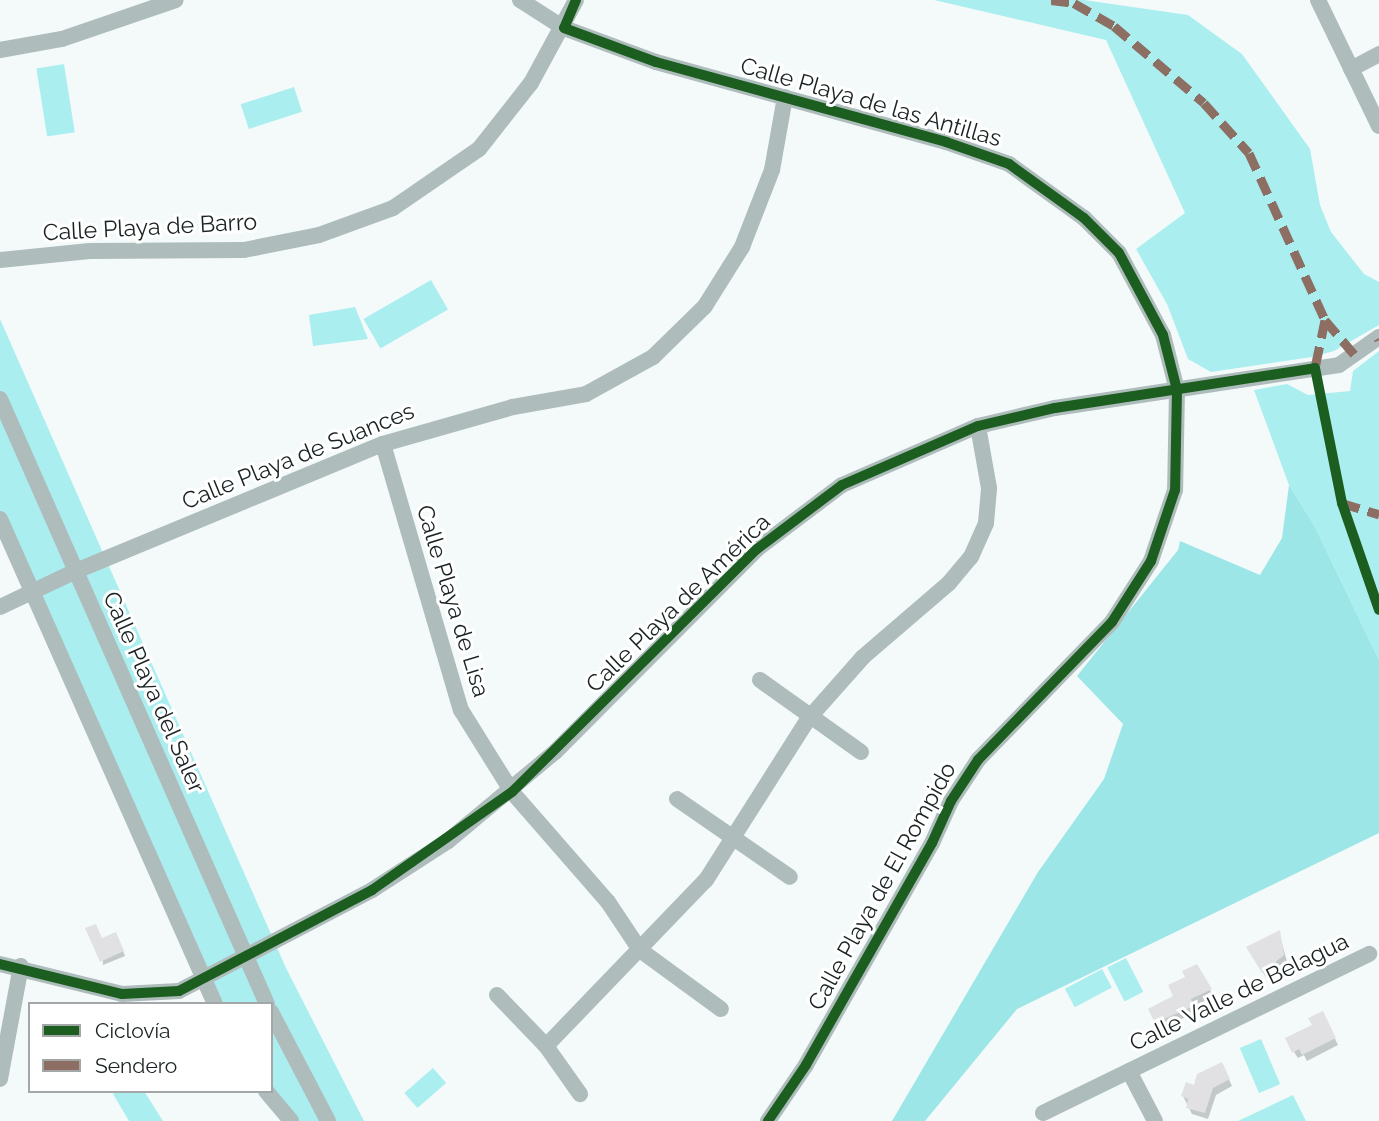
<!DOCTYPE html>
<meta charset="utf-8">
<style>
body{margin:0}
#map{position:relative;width:1379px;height:1121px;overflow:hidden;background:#f4fafa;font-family:Raleway,sans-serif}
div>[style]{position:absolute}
.green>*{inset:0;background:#abeef0;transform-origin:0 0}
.forest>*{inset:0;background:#9de6e8}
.shadow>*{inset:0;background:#0003}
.building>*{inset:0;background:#e1e1e4}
.minor>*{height:16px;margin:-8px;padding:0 8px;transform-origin:8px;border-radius:8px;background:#aebcbc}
.quiet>*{height:9px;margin-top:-4.5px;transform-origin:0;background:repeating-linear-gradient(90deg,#8d6e63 0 18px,transparent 0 27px)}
.cycleway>*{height:10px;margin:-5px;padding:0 5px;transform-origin:5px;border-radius:5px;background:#1b5e20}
span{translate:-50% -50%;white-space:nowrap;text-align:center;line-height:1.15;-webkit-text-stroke:6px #fff;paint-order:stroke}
.street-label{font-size:23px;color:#1a2323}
.legend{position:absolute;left:28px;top:1002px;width:245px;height:91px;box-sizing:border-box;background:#fff;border:2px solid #a3a7a7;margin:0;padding:9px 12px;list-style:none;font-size:21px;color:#1a2323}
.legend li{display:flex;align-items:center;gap:14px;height:35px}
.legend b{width:35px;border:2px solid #a3a7a7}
</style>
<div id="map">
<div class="green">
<div style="clip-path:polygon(934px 0,1084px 0,1188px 15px,1242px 54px,1310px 149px,1320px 205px,1331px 232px,1364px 274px,1379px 282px,1379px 325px,1334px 351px,1312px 357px,1211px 372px,1188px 359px,1167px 304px,1136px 249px,1185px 213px,1106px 40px)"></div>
<div style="left:64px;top:64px;width:69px;height:28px;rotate:81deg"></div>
<div style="left:294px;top:87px;width:26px;height:56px;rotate:72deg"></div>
<div style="left:431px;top:280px;width:34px;height:78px;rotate:60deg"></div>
<div style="clip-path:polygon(355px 307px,368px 339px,313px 346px,309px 315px)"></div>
<div style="clip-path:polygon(0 319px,286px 968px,364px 1121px,287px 1121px,271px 1091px,271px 1004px,213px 1004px,0 525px)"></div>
<div style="clip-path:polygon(1379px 351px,1379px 660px,1315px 527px,1289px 485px,1254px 390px,1287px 384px,1308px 395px,1350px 391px,1353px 371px)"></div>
<div style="left:1126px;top:958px;width:38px;height:21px;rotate:63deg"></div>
<div style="left:1102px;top:969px;width:21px;height:42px;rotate:62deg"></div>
<div style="left:1261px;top:1039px;width:49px;height:23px;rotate:67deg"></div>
<div style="left:433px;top:1068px;width:20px;height:38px;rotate:49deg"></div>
<div style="clip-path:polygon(118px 1091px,144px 1091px,163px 1121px,129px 1121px,113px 1094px)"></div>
<div style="clip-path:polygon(1293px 1095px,1306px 1121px,1238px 1121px)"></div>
</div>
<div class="forest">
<div style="clip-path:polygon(1289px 485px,1315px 527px,1379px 660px,1379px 833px,1017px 1009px,925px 1121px,892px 1121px,1038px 872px,1104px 779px,1123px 724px,1077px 676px,1178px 550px,1180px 541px,1260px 575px,1282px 538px)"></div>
</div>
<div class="shadow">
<div style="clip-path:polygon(1279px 932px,1287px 962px,1272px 969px,1275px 975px,1267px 979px,1248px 948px)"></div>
<div style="clip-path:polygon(118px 938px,125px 956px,103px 965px,102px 940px)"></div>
<div style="clip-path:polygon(1196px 966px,1214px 997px,1193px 1006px,1196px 1013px,1160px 1028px,1156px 1022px)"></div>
<div style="clip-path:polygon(1326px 1020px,1338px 1045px,1307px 1061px,1304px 1055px,1298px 1058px,1294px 1052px)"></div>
<div style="clip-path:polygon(1225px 1071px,1232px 1086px,1216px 1095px,1208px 1119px,1192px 1114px,1183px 1096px)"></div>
</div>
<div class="building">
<div style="clip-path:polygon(96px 924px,102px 938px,116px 932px,124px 951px,100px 962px,85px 928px)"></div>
<div style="clip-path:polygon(1280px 930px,1284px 955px,1262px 973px,1246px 947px)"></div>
<div style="clip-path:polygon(1197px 964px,1212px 989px,1191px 999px,1194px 1006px,1155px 1023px,1148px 1009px,1173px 996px,1168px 985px,1185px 977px,1182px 971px)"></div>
<div style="clip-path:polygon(1323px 1011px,1336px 1038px,1302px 1055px,1299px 1049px,1292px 1053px,1285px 1038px,1312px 1025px,1308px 1018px)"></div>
<div style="clip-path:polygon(1222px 1062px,1230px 1079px,1213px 1088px,1205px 1113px,1186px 1108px,1188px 1099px,1181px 1096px,1186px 1082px,1194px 1085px,1197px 1074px)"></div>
</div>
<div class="minor">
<div style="left:520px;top:0;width:52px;rotate:32.5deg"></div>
<div style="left:564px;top:28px;width:98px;rotate:20.3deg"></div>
<div style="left:656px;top:62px;width:301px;rotate:15.4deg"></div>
<div style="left:946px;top:142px;width:67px;rotate:19.2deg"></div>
<div style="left:1009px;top:164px;width:92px;rotate:35.8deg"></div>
<div style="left:1084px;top:218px;width:49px;rotate:45deg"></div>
<div style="left:1119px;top:253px;width:93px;rotate:61.8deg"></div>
<div style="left:1163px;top:335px;width:57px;rotate:75.7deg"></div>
<div style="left:1177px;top:390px;width:100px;rotate:91.1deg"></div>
<div style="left:1175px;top:490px;width:75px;rotate:108.7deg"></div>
<div style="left:1151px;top:561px;width:72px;rotate:122.6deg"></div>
<div style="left:1112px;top:622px;width:192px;rotate:134.2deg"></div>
<div style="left:978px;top:760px;width:49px;rotate:123.4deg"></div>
<div style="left:951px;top:801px;width:46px;rotate:114.3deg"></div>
<div style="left:932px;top:843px;width:255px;rotate:119.6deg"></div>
<div style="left:806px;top:1065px;width:68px;rotate:124.2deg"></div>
<div style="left:1318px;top:0;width:140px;rotate:64.2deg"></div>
<div style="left:0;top:50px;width:63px;rotate:-10.1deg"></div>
<div style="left:62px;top:39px;width:120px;rotate:-18.9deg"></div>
<div style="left:1351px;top:69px;width:32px;rotate:-28deg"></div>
<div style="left:0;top:260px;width:90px;rotate:-5.7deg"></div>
<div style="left:90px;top:251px;width:154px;rotate:-0.4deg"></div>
<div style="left:244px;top:250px;width:76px;rotate:-11.3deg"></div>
<div style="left:319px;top:235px;width:79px;rotate:-20deg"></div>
<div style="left:393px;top:208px;width:104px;rotate:-34.5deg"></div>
<div style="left:479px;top:149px;width:84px;rotate:-51.8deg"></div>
<div style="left:531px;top:83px;width:94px;rotate:-61.5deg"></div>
<div style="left:0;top:399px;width:661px;rotate:66.19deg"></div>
<div style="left:383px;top:444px;width:277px;rotate:73.7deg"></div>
<div style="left:461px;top:710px;width:97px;rotate:58.1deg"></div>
<div style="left:512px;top:792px;width:146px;rotate:48.9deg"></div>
<div style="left:608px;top:902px;width:58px;rotate:56.3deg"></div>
<div style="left:640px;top:950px;width:100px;rotate:36.1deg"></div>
<div style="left:0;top:519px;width:531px;rotate:66.09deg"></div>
<div style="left:0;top:607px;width:84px;rotate:-25.3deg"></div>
<div style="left:76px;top:571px;width:332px;rotate:-22.5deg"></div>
<div style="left:383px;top:444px;width:135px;rotate:-15.9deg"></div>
<div style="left:513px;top:407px;width:74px;rotate:-10.1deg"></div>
<div style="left:586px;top:394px;width:77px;rotate:-28.9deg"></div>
<div style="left:653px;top:357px;width:73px;rotate:-44.4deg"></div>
<div style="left:705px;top:306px;width:70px;rotate:-57.9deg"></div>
<div style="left:742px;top:247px;width:83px;rotate:-68.7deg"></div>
<div style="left:772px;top:170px;width:74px;rotate:-79.9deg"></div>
<div style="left:760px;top:680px;width:124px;rotate:35.5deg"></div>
<div style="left:677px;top:799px;width:137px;rotate:34.6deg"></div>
<div style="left:0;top:964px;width:126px;rotate:13.8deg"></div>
<div style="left:122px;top:994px;width:57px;rotate:-3deg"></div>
<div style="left:179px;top:991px;width:218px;rotate:-27.6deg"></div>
<div style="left:372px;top:890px;width:90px;rotate:-32.8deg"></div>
<div style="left:448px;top:841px;width:139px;rotate:-39.8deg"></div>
<div style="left:555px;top:752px;width:286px;rotate:-45.1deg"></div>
<div style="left:757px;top:549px;width:106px;rotate:-37deg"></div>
<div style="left:842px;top:485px;width:148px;rotate:-23.5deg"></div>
<div style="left:978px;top:426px;width:79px;rotate:-13.2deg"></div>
<div style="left:1055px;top:408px;width:287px;rotate:-8.6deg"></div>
<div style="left:1339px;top:365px;width:49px;rotate:-35deg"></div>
<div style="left:497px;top:995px;width:71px;rotate:46.1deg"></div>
<div style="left:546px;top:1046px;width:59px;rotate:54.7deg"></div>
<div style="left:271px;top:1012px;width:123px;rotate:62.4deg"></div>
<div style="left:546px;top:1046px;width:231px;rotate:-46.1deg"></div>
<div style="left:706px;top:880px;width:192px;rotate:-57.6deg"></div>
<div style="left:809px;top:718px;width:81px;rotate:-48.5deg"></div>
<div style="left:863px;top:657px;width:113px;rotate:-40.7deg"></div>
<div style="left:949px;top:583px;width:34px;rotate:-50deg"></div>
<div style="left:971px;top:557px;width:37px;rotate:-66deg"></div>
<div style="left:986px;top:523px;width:35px;rotate:-85deg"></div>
<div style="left:989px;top:488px;width:63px;rotate:-100.1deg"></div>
<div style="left:1129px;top:1071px;width:56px;rotate:62.5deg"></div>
<div style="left:0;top:1079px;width:115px;rotate:-79.5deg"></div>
<div style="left:266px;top:1091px;width:39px;rotate:50deg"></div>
<div style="left:1043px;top:1113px;width:363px;rotate:-26deg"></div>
</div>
<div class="quiet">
<div style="left:1051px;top:0;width:23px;rotate:7deg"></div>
<div style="left:1074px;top:3px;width:46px;rotate:29.9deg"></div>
<div style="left:1114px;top:26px;width:118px;rotate:40.5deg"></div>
<div style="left:1204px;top:103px;width:67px;rotate:48deg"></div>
<div style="left:1249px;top:153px;width:183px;rotate:65.5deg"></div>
<div style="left:1325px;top:320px;width:49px;rotate:101.8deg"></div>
<div style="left:1325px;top:320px;width:45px;rotate:49.5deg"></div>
<div style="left:1378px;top:338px;width:2px;rotate:63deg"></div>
<div style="left:1342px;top:503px;width:39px;rotate:17deg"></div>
</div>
<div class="cycleway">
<div style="left:576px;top:0;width:30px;rotate:113deg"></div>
<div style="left:564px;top:28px;width:98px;rotate:20.3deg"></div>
<div style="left:656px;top:62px;width:301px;rotate:15.4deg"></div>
<div style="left:946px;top:142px;width:67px;rotate:19.2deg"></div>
<div style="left:1009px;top:164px;width:92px;rotate:35.8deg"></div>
<div style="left:1084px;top:218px;width:49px;rotate:45deg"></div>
<div style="left:1119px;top:253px;width:93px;rotate:61.8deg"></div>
<div style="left:1163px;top:335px;width:57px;rotate:75.7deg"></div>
<div style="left:1177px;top:390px;width:100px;rotate:91.1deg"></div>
<div style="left:1175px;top:490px;width:75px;rotate:108.7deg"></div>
<div style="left:1151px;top:561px;width:72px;rotate:122.6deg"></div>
<div style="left:1112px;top:622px;width:192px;rotate:134.2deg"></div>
<div style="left:978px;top:760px;width:49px;rotate:123.4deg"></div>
<div style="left:951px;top:801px;width:46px;rotate:114.3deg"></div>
<div style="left:932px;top:843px;width:255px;rotate:119.6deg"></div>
<div style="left:806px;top:1065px;width:68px;rotate:124.2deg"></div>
<div style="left:0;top:964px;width:126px;rotate:13.8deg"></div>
<div style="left:122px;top:994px;width:57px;rotate:-3deg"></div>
<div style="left:179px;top:991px;width:218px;rotate:-27.6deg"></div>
<div style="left:372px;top:890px;width:171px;rotate:-35deg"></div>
<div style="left:512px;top:792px;width:345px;rotate:-44.8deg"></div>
<div style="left:757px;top:549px;width:106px;rotate:-37deg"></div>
<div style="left:842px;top:485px;width:148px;rotate:-23.5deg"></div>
<div style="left:978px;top:426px;width:79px;rotate:-13.2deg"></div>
<div style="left:1055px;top:408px;width:263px;rotate:-8.7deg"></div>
<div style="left:1315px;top:368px;width:138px;rotate:78.7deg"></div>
<div style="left:1342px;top:503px;width:113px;rotate:70.9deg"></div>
</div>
<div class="street-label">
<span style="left:871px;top:102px;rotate:16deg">Calle Playa de las Antillas</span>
<span style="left:150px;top:227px;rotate:-3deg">Calle Playa de Barro</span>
<span style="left:298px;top:456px;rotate:-22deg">Calle Playa de Suances</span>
<span style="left:453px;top:601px;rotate:73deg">Calle Playa de Lisa</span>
<span style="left:678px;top:603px;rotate:-44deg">Calle Playa de América</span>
<span style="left:154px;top:692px;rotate:66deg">Calle Playa del Saler</span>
<span style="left:882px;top:886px;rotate:-61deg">Calle Playa de El Rompido</span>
<span style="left:1239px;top:992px;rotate:-26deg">Calle Valle de Belagua</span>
</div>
<ul class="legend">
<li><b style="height:9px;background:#1b5e20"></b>Ciclovía</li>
<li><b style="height:9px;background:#8d6e63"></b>Sendero</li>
</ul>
</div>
